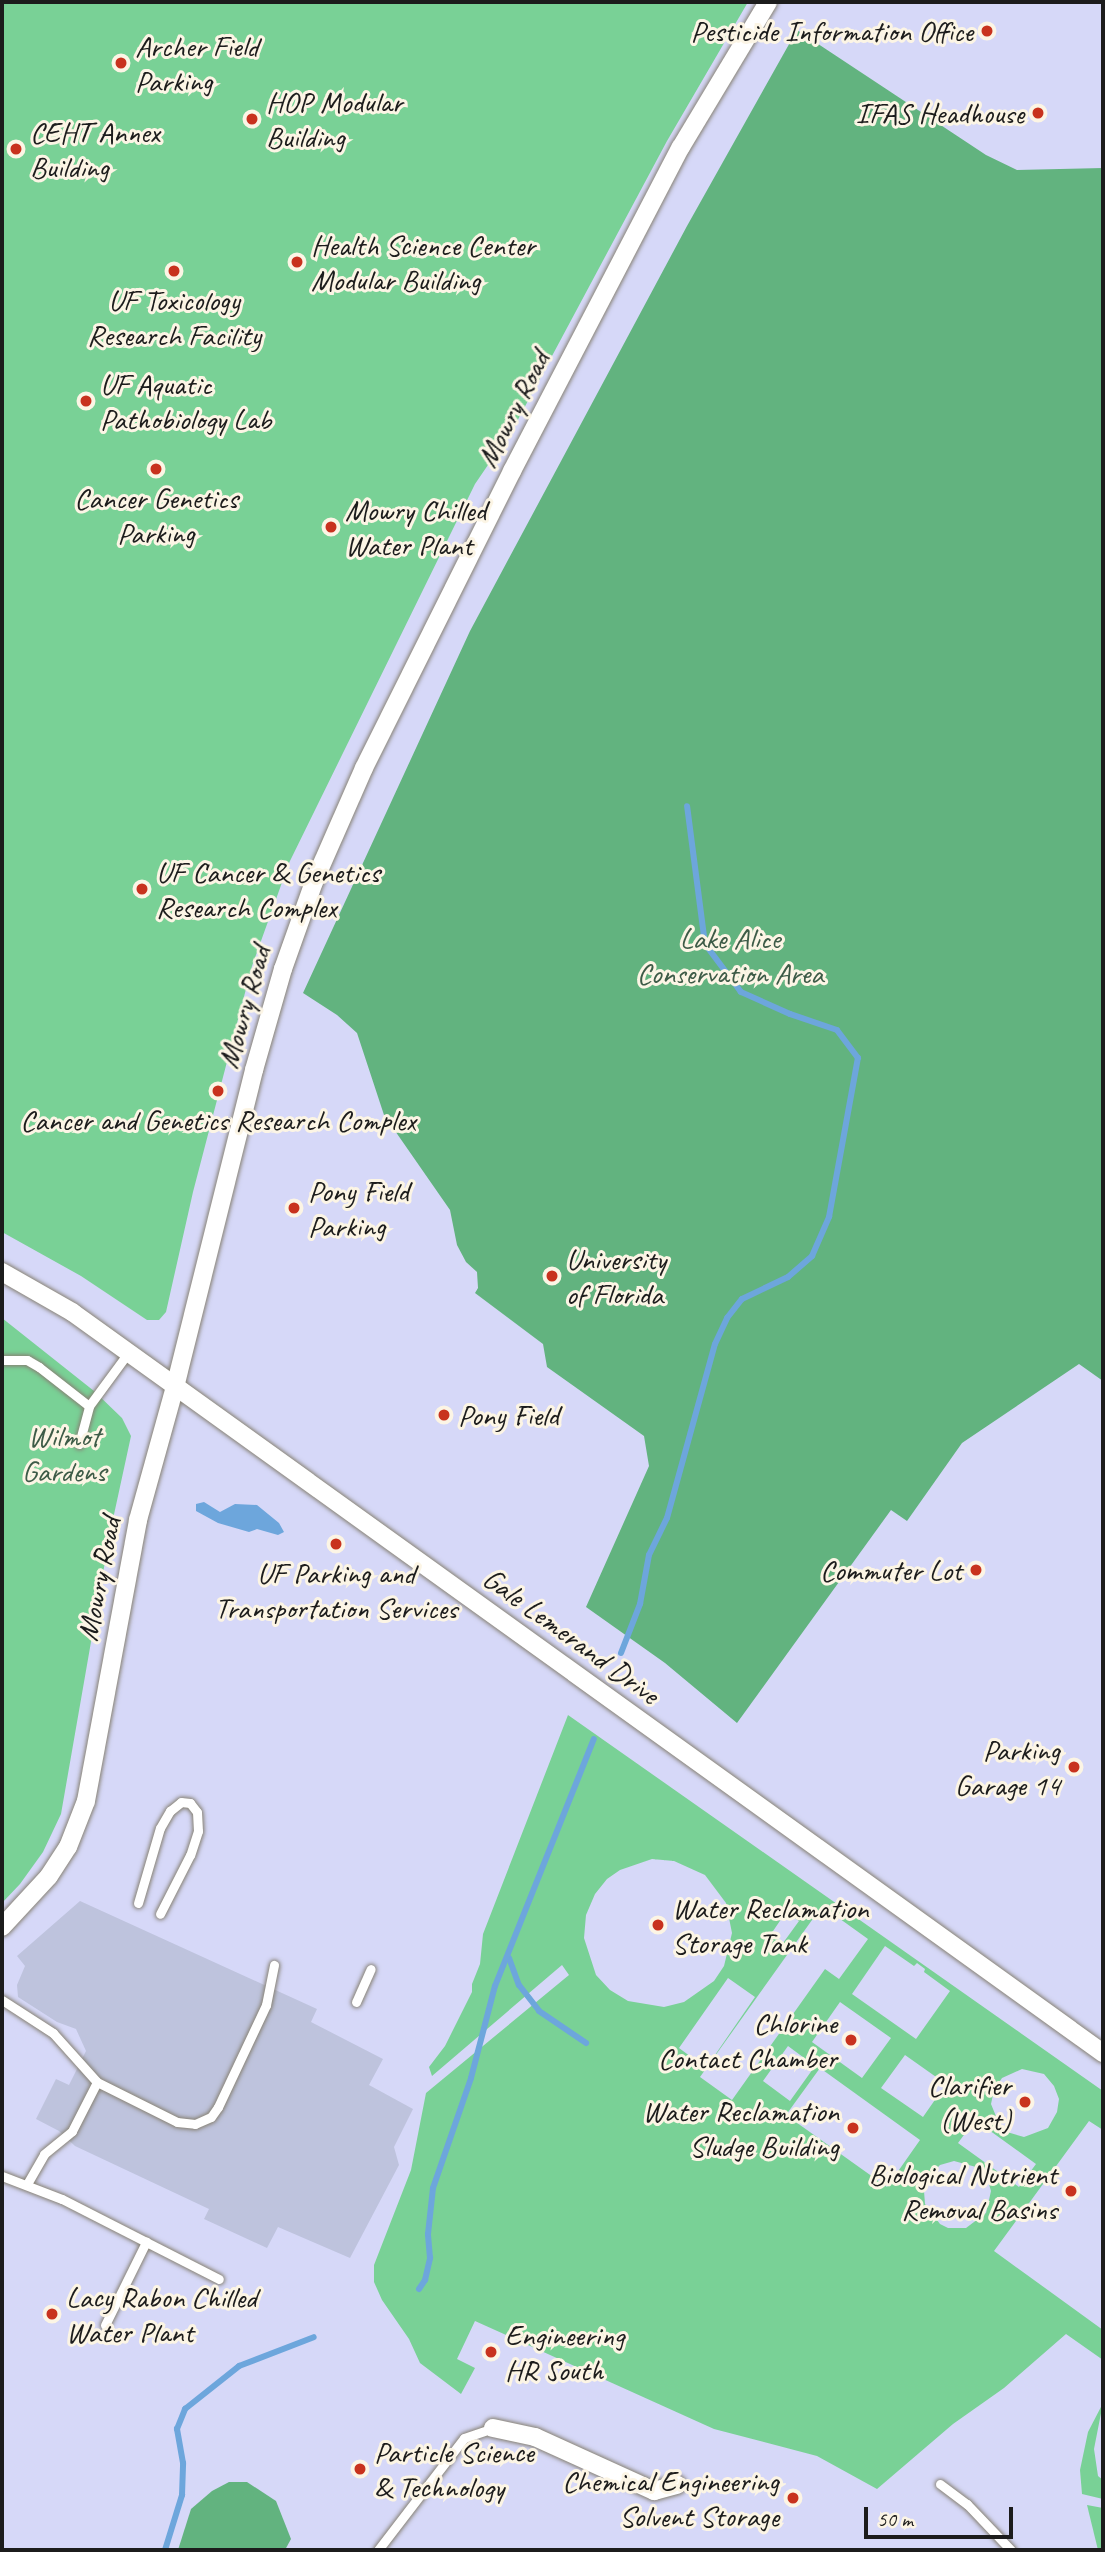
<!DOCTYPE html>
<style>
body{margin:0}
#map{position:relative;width:1105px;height:2552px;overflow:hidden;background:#f2e9ce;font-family:Caveat,sans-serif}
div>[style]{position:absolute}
.built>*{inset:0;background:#d6d8f8;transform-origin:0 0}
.industrial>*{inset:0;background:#bec3dd}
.green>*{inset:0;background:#79d196}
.forest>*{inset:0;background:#62b37f}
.water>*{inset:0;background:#6da6dc}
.stream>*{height:6px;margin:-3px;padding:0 3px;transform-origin:3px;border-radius:3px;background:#6da6dc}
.roads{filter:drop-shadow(0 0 2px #878275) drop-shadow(0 0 2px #878275)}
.lane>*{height:9px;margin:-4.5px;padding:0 4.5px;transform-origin:4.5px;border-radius:4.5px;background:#fff}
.street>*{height:18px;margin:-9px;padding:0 9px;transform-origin:9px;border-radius:9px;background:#fff}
.dots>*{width:19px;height:19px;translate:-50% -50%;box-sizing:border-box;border:4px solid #fcf5e5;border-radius:50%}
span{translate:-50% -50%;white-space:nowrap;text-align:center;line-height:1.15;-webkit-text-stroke:6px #fcf5e5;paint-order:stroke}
.poi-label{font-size:30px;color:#1c1c1c}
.right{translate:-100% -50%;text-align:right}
.left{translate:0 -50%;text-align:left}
.street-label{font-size:30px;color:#1c1c1c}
.park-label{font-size:30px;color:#3d5b47}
.frame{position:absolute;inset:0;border:4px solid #1c1c1c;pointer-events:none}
.scale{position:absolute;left:864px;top:2507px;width:149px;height:32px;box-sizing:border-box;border:4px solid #1c1c1c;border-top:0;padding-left:9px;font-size:21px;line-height:24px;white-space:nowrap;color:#1c1c1c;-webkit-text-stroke:5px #fcf5e5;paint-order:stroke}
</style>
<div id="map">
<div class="built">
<div style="left:2px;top:2px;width:1101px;height:2548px"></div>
</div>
<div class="industrial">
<div style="clip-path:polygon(80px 1901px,317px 2009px,311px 2022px,383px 2059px,369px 2085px,413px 2109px,394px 2147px,399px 2165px,350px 2258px,278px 2227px,267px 2248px,204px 2219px,209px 2209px,75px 2146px,59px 2131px,36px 2119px,56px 2079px,69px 2085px,86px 2051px,76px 2029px,57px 2022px,18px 1997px,17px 1985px,25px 1966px,17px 1956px)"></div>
</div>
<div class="green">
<div style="clip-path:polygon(2px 2px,748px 2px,667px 141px,514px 427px,475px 484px,289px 863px,252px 966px,193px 1192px,166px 1312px,159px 1320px,147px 1320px,81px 1276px,2px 1232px)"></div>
<div style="clip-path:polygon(2px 1318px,94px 1391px,122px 1418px,131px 1436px,110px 1533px,61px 1814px,43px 1852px,20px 1884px,2px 1903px)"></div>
<div style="clip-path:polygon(evenodd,568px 1715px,1103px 2091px,1103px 2130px,1089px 2121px,994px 2251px,1103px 2330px,1103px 2360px,1066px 2334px,1004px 2388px,953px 2424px,877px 2489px,817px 2456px,714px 2429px,475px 2321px,457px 2359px,475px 2368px,461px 2394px,420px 2363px,409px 2339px,382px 2300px,374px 2282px,374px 2265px,411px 2170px,426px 2093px,569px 1975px,562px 1965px,432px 2076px,429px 2067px,445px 2046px,472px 1992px,472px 1984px,480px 1964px,483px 1934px,568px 1715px,652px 1859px,674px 1861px,705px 1875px,726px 1903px,732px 1933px,724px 1966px,714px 1981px,684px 2002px,664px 2007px,628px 2001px,610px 1990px,596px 1975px,584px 1938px,586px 1915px,595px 1894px,607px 1879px,620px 1870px,652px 1859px,568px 1715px,822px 1906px,868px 1939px,839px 1979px,825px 1969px,732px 2100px,700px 2077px,822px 1906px,568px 1715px,786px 1912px,799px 1921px,783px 1943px,771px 1934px,786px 1912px,568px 1715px,885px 1946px,914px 1966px,917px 1963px,925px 1969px,924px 1972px,950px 1991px,916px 2039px,852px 1994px,885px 1946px,568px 1715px,728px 1978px,755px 1997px,706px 2068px,679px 2048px,728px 1978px,568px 1715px,840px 2002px,891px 2038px,862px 2078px,812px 2042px,840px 2002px,568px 1715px,788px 2046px,815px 2066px,790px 2101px,763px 2081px,788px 2046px,568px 1715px,905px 2055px,946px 2084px,923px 2117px,881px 2088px,905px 2055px,568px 1715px,820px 2068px,920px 2140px,887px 2187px,786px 2115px,820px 2068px,568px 1715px,1022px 2069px,1044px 2074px,1054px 2086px,1059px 2099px,1057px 2112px,1048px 2128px,1024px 2137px,1007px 2132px,1000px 2126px,991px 2104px,994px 2090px,1002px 2078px,1022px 2069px,568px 1715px,975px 2120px,1036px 2164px,1019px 2187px,958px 2143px,975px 2120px,568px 1715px,954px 2161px,976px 2167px,987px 2178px,991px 2191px,986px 2213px,966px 2228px,948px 2228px,940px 2224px,925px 2204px,924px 2191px,930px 2175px,940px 2165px,954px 2161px)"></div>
<div style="clip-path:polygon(1103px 2403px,1094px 2449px,1098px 2476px,1103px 2480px,1103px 2499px,1082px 2494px,1080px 2470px,1088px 2432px)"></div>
<div style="clip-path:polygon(1087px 2505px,1103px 2508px,1103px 2550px,1098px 2550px)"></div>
</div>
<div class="forest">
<div style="clip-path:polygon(797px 30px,986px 155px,1017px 170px,1103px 168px,1103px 1381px,1079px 1364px,962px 1443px,907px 1521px,891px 1510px,737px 1723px,665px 1663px,586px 1607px,649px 1466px,644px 1436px,547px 1367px,543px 1344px,475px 1293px,478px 1288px,477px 1272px,466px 1262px,457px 1245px,450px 1210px,384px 1115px,357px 1033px,337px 1015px,303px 993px,470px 631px,687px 226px)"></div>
<div style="clip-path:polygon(229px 2482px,247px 2482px,276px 2501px,291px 2539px,285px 2550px,178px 2550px,191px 2509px,212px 2491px)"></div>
</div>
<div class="water">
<div style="clip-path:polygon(204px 1502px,220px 1512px,235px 1504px,257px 1505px,279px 1523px,284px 1532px,278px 1535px,257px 1529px,249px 1532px,218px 1523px,196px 1511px,196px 1504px)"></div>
</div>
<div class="stream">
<div style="left:621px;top:1653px;width:53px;rotate:-68.8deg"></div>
<div style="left:640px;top:1604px;width:50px;rotate:-79.6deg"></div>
<div style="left:649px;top:1555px;width:41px;rotate:-64.1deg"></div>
<div style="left:667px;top:1518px;width:180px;rotate:-74.6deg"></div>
<div style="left:715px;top:1344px;width:29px;rotate:-65deg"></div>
<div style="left:727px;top:1318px;width:24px;rotate:-52deg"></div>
<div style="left:742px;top:1299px;width:51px;rotate:-25.6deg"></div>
<div style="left:788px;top:1277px;width:32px;rotate:-41deg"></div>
<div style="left:812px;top:1256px;width:43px;rotate:-66.4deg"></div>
<div style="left:829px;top:1217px;width:162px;rotate:-79.7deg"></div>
<div style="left:858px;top:1058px;width:35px;rotate:-127deg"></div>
<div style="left:837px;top:1030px;width:50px;rotate:-161.2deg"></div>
<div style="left:790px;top:1014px;width:54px;rotate:-155.8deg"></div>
<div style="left:741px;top:992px;width:60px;rotate:-126.9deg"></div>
<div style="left:705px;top:944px;width:139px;rotate:-97.4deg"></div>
<div style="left:509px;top:1958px;width:29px;rotate:70deg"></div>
<div style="left:519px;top:1985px;width:33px;rotate:52deg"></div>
<div style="left:539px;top:2011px;width:57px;rotate:34.2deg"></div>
<div style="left:419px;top:2289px;width:11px;rotate:-56deg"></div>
<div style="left:425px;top:2280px;width:23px;rotate:-77deg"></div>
<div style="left:430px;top:2258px;width:24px;rotate:-95deg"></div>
<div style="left:428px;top:2234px;width:46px;rotate:-83.8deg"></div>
<div style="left:433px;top:2188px;width:116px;rotate:-70.9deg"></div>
<div style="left:471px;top:2078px;width:95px;rotate:-75.4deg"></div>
<div style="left:495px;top:1986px;width:266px;rotate:-68.2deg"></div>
<div style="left:165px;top:2550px;width:58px;rotate:-72.8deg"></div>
<div style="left:182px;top:2495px;width:32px;rotate:-88deg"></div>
<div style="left:183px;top:2463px;width:35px;rotate:-100deg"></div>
<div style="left:177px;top:2429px;width:22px;rotate:-68deg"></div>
<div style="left:185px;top:2409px;width:69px;rotate:-38.5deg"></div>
<div style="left:239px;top:2366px;width:80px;rotate:-21.1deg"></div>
</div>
<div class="roads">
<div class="lane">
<div style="left:2px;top:1360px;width:25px"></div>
<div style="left:27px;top:1360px;width:14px;rotate:30deg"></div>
<div style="left:39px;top:1367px;width:63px;rotate:38deg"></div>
<div style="left:79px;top:1444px;width:39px;rotate:-75deg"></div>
<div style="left:89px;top:1406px;width:66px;rotate:-53.7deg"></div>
<div style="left:138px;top:1903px;width:78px;rotate:-73.7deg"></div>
<div style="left:160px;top:1828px;width:20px;rotate:-60deg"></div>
<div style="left:170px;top:1811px;width:14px;rotate:-39deg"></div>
<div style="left:181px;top:1802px;width:9px;rotate:6deg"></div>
<div style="left:190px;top:1803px;width:11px;rotate:52deg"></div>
<div style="left:197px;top:1812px;width:19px;rotate:87deg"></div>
<div style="left:198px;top:1831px;width:25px;rotate:108deg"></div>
<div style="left:190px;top:1855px;width:66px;rotate:117deg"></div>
<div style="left:2px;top:2000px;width:61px;rotate:32.9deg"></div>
<div style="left:53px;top:2033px;width:66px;rotate:48.1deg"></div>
<div style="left:97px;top:2082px;width:89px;rotate:26.6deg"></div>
<div style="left:177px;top:2122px;width:18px;rotate:6deg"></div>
<div style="left:195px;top:2124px;width:17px;rotate:-24deg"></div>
<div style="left:211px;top:2117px;width:12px;rotate:-55deg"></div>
<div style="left:218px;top:2107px;width:113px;rotate:-64.8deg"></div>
<div style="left:266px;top:2005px;width:41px;rotate:-78.7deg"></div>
<div style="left:356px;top:2002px;width:36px;rotate:-66deg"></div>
<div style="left:2px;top:2176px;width:64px;rotate:21deg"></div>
<div style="left:62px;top:2199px;width:176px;rotate:27deg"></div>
<div style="left:27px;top:2184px;width:34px;rotate:-60deg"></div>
<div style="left:44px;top:2154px;width:36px;rotate:-39deg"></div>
<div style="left:72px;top:2131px;width:55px;rotate:-63deg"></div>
<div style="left:105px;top:2325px;width:93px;rotate:-63.7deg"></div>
<div style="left:940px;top:2484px;width:34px;rotate:37deg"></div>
<div style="left:967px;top:2504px;width:64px;rotate:46.3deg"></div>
<div style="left:378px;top:2550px;width:141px;rotate:-52.5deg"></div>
<div style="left:464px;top:2438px;width:31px;rotate:-19deg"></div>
</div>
<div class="street">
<div style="left:2px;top:1272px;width:81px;rotate:29.7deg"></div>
<div style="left:72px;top:1312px;width:1270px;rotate:35.71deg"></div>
<div style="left:2px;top:1927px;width:69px;rotate:-47.3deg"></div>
<div style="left:49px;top:1876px;width:35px;rotate:-57deg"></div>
<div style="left:68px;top:1847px;width:49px;rotate:-68.6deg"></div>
<div style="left:86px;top:1801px;width:286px;rotate:-79.5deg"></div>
<div style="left:138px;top:1520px;width:138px;rotate:-74.5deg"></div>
<div style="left:175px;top:1387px;width:327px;rotate:-76deg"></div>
<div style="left:254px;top:1070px;width:105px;rotate:-74deg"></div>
<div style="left:283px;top:969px;width:92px;rotate:-70.4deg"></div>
<div style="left:314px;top:882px;width:124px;rotate:-66.3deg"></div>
<div style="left:364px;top:768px;width:332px;rotate:-63.5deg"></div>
<div style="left:512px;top:471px;width:365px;rotate:-62.5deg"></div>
<div style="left:681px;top:147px;width:169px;rotate:-59deg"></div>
<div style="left:493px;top:2428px;width:43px;rotate:12.1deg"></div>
<div style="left:535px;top:2437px;width:131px;rotate:24.4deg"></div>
<div style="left:654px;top:2491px;width:24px;rotate:-15deg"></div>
</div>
</div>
<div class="dots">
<div style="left:987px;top:31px;background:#c8321e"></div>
<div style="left:121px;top:63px;background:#c8321e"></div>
<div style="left:1038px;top:113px;background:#c8321e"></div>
<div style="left:252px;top:119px;background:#c8321e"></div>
<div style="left:16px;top:149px;background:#c8321e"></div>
<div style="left:297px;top:262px;background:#c8321e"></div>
<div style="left:174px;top:271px;background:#c8321e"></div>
<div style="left:86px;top:401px;background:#c8321e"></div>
<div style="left:156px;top:469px;background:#c8321e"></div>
<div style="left:331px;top:527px;background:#c8321e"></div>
<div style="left:142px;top:889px;background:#c8321e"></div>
<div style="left:218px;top:1091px;background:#c8321e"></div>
<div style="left:294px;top:1208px;background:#c8321e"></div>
<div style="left:552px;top:1276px;background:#c8321e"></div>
<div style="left:444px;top:1415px;background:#c8321e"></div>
<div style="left:336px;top:1544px;background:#c8321e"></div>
<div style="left:976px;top:1570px;background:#c8321e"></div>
<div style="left:1074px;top:1767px;background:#c8321e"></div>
<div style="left:658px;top:1925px;background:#c8321e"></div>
<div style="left:851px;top:2040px;background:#c8321e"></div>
<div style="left:1025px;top:2102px;background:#c8321e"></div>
<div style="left:853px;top:2128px;background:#c8321e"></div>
<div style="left:1071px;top:2191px;background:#c8321e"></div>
<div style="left:52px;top:2314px;background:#c8321e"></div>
<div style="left:491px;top:2352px;background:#c8321e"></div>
<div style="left:360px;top:2469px;background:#c8321e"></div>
<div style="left:793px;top:2498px;background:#c8321e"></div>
</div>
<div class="poi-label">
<span class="right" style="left:973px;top:31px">Pesticide Information Office</span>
<span class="left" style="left:135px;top:63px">Archer Field<br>Parking</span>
<span class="left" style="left:266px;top:119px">HOP Modular<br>Building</span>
<span class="right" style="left:1024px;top:113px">IFAS Headhouse</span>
<span class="left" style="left:30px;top:149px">CEHT Annex<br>Building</span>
<span class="left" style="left:311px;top:262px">Health Science Center<br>Modular Building</span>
<span style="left:174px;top:317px">UF Toxicology<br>Research Facility</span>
<span class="left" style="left:100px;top:401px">UF Aquatic<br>Pathobiology Lab</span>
<span style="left:156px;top:515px">Cancer Genetics<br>Parking</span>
<span class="left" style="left:345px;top:527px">Mowry Chilled<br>Water Plant</span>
<span class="left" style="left:156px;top:889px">UF Cancer &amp; Genetics<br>Research Complex</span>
<span style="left:218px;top:1120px">Cancer and Genetics Research Complex</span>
<span class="left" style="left:308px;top:1208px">Pony Field<br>Parking</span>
<span class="left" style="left:566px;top:1276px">University<br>of Florida</span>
<span class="left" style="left:458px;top:1415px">Pony Field</span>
<span class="right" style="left:962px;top:1570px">Commuter Lot</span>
<span style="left:336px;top:1590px">UF Parking and<br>Transportation Services</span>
<span class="right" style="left:1060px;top:1767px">Parking<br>Garage 14</span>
<span class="left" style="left:672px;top:1925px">Water Reclamation<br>Storage Tank</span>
<span class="right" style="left:837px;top:2040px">Chlorine<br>Contact Chamber</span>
<span class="right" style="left:1011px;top:2102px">Clarifier<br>(West)</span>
<span class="right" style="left:839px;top:2128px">Water Reclamation<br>Sludge Building</span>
<span class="right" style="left:1057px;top:2191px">Biological Nutrient<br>Removal Basins</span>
<span class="left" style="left:66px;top:2314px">Lacy Rabon Chilled<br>Water Plant</span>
<span class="left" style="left:505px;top:2352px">Engineering<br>HR South</span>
<span class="left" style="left:374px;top:2469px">Particle Science<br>&amp; Technology</span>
<span class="right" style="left:779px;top:2498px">Chemical Engineering<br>Solvent Storage</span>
</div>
<div class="street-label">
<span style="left:513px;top:409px;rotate:-63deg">Mowry Road</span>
<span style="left:244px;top:1007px;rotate:-74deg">Mowry Road</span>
<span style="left:99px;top:1579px;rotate:-79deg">Mowry Road</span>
<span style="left:571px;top:1636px;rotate:36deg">Gale Lemerand Drive</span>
</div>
<div class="park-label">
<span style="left:730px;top:955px">Lake Alice<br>Conservation Area</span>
<span style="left:64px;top:1453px">Wilmot<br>Gardens</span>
</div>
<div class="frame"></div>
<div class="scale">50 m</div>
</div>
